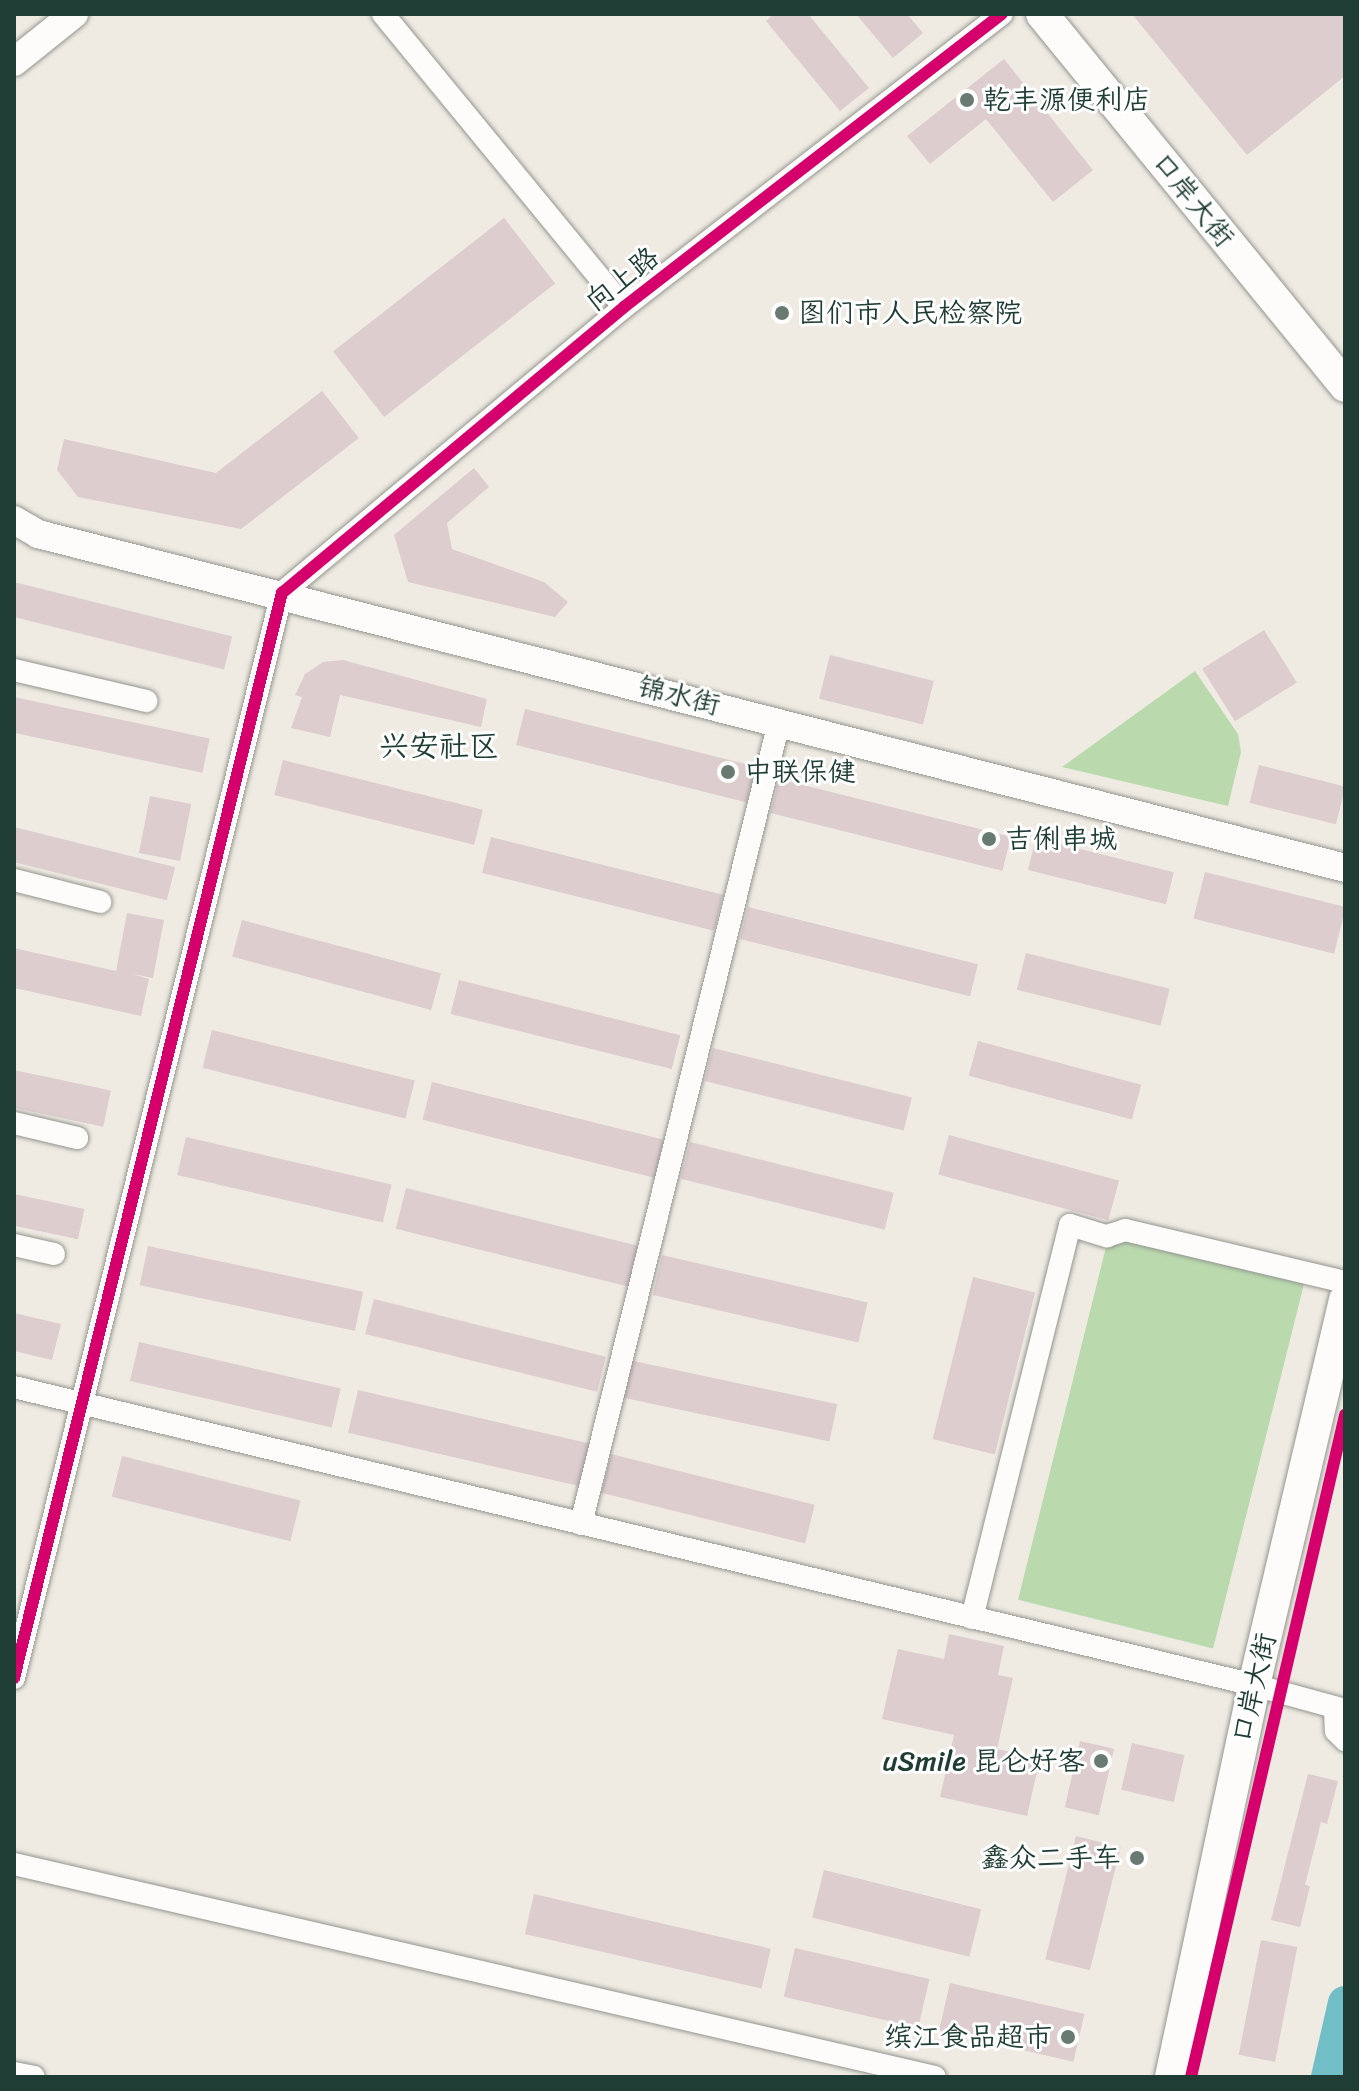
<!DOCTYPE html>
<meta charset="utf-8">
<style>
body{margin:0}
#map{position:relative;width:1359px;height:2091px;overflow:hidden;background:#efebe2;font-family:Sriracha,"LXGW WenKai TC",sans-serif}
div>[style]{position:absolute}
.green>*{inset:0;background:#badaae;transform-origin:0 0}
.river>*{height:34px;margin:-17px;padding:0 17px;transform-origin:17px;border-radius:17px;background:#72bec7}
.building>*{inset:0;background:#ddcdce;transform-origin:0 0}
.roads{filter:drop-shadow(0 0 2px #939690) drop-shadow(0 0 2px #939690)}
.minor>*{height:22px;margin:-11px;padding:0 11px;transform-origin:11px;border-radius:11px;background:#fdfcfb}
.major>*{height:28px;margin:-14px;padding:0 14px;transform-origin:14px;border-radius:14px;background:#fdfcfb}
.highway>*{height:32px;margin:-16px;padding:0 16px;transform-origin:16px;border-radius:16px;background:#fdfcfb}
.cycleway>*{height:12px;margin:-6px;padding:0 6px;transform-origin:6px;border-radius:6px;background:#d6006c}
.dots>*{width:22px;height:22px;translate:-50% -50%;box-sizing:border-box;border:4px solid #fff;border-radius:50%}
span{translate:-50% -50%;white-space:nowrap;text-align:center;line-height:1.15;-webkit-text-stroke:6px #fff;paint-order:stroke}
.poi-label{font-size:28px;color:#1f3d34}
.left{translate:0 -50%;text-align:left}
.right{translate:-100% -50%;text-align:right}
.street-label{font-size:28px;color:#1f3d34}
.neighbourhood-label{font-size:30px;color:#1f3d34}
.frame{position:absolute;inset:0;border:16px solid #1f3d34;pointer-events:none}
</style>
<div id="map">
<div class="green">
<div style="clip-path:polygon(1195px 671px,1238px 734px,1241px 752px,1228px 806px,1062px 767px)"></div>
<div style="left:1109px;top:1235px;width:201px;height:376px;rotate:14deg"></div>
</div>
<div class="river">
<div style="left:1328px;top:2077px;width:76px;rotate:-77.1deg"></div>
</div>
<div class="building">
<div style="clip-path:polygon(774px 14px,808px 14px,869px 88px,840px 111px,766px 21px)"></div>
<div style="clip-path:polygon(856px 14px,907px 14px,923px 33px,893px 58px)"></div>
<div style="clip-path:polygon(1132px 14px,1345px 14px,1345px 76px,1247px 155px)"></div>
<div style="clip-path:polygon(1004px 59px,1093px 170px,1053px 202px,986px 119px,930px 164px,907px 136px)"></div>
<div style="left:504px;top:218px;width:83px;height:217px;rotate:52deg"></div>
<div style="clip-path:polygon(322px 391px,359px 438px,241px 529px,78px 497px,57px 470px,64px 439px,216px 473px)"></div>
<div style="clip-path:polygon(474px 468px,489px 487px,447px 523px,452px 549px,544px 582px,568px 602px,555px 617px,408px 582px,394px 535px)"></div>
<div style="left:14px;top:582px;width:225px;height:34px;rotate:14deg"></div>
<div style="left:1264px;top:630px;width:62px;height:73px;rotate:58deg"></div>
<div style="left:830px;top:655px;width:107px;height:45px;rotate:14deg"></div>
<div style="clip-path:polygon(343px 660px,487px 699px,481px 727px,340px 695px,330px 737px,291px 728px,302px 697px,295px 695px,305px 674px,323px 662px)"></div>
<div style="left:14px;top:697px;width:200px;height:35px;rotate:12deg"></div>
<div style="left:525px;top:709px;width:238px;height:37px;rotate:14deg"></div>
<div style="left:283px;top:760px;width:206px;height:36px;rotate:14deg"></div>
<div style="left:1259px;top:765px;width:89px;height:39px;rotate:14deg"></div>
<div style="left:779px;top:779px;width:239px;height:35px;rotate:14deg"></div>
<div style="left:150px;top:796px;width:42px;height:58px;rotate:11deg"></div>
<div style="left:14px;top:827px;width:166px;height:34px;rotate:14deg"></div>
<div style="left:491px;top:837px;width:239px;height:37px;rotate:14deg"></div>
<div style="left:1036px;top:838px;width:142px;height:33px;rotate:14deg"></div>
<div style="left:1205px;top:872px;width:145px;height:48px;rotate:14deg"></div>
<div style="left:748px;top:907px;width:237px;height:33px;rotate:14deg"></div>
<div style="clip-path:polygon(127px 913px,164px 920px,153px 978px,132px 974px,149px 979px,141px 1016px,14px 988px,14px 948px,116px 971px)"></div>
<div style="left:242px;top:920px;width:206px;height:38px;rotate:15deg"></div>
<div style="left:1026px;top:953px;width:148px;height:38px;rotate:14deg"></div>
<div style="left:459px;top:980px;width:228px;height:35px;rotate:14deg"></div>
<div style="left:212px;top:1030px;width:209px;height:39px;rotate:14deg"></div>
<div style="left:978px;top:1041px;width:169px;height:36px;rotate:15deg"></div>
<div style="left:713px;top:1048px;width:205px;height:34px;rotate:14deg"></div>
<div style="left:14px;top:1070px;width:99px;height:37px;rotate:12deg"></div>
<div style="left:432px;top:1082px;width:241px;height:39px;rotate:14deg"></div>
<div style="left:949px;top:1135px;width:176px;height:41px;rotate:15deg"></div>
<div style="left:186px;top:1137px;width:211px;height:39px;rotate:13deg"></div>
<div style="left:690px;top:1142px;width:210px;height:38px;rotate:14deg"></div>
<div style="left:406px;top:1188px;width:241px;height:42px;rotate:14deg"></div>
<div style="left:14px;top:1194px;width:72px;height:31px;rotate:12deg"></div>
<div style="left:148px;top:1246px;width:220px;height:40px;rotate:12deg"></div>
<div style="left:662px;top:1255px;width:211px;height:41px;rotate:13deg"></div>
<div style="left:973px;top:1277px;width:64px;height:167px;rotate:14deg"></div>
<div style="left:374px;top:1299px;width:239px;height:36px;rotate:14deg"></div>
<div style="clip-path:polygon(14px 1313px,61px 1324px,52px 1360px,14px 1351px)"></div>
<div style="left:139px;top:1342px;width:207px;height:40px;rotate:13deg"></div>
<div style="left:629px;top:1360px;width:213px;height:38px;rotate:12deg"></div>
<div style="left:358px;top:1390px;width:240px;height:44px;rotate:13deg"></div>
<div style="left:611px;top:1454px;width:210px;height:40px;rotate:14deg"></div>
<div style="left:122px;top:1456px;width:184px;height:42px;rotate:14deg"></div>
<div style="clip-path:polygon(949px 1634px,1004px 1646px,998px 1675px,1013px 1678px,997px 1749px,1040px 1758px,1027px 1816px,940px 1797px,954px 1735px,882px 1719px,898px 1649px,944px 1659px)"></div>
<div style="left:1080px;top:1741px;width:35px;height:68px;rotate:13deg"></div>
<div style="left:1132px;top:1743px;width:54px;height:48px;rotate:13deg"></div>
<div style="clip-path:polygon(1308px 1774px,1338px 1781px,1327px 1824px,1321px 1822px,1305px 1885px,1310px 1886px,1300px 1927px,1271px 1920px)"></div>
<div style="left:1076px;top:1836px;width:46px;height:127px;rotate:14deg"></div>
<div style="left:824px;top:1870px;width:162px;height:49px;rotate:14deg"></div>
<div style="left:534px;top:1894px;width:243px;height:41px;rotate:13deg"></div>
<div style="left:1261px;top:1940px;width:37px;height:117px;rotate:11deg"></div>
<div style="left:795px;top:1948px;width:138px;height:50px;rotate:13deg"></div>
<div style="left:950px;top:1983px;width:138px;height:49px;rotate:13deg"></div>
</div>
<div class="roads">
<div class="minor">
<div style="left:383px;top:14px;width:379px;rotate:50.6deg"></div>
<div style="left:14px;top:670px;width:136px;rotate:13.2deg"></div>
<div style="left:14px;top:880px;width:89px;rotate:14.3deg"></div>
<div style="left:14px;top:1123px;width:65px;rotate:13.4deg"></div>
<div style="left:14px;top:1245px;width:41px;rotate:12.7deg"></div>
<div style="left:14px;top:1387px;width:1275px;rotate:13.51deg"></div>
<div style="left:1254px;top:1685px;width:94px;rotate:15.4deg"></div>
<div style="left:581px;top:1524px;width:826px;rotate:-76.13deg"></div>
<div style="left:972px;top:1618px;width:405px;rotate:-76deg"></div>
<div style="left:1070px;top:1225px;width:39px;rotate:17deg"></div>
<div style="left:1107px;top:1236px;width:19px;rotate:-18deg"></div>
<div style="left:1125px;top:1230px;width:226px;rotate:13.3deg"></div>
<div style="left:14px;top:1678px;width:1118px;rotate:-76.13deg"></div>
<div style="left:282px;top:593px;width:446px;rotate:-39.9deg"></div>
<div style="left:624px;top:307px;width:478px;rotate:-37.8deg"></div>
<div style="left:1335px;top:1708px;width:23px;rotate:88deg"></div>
<div style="left:1336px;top:1731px;width:13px;rotate:45deg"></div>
<div style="left:14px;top:1864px;width:945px;rotate:13.02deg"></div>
<div style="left:14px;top:2073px;width:20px;rotate:11deg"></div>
</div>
<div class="major">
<div style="left:14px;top:62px;width:77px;rotate:-38.7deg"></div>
<div style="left:14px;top:520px;width:28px;rotate:30deg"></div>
<div style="left:38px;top:534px;width:1349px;rotate:14.33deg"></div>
</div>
<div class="highway">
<div style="left:1042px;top:14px;width:480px;rotate:50.8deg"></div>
<div style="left:1171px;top:2077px;width:401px;rotate:-78deg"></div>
<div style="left:1254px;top:1685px;width:396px;rotate:-76.7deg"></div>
</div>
</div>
<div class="cycleway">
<div style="left:14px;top:1678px;width:1118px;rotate:-76.13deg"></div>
<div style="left:282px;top:593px;width:446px;rotate:-39.9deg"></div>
<div style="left:624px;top:307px;width:478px;rotate:-37.8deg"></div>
<div style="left:1191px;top:2077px;width:680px;rotate:-76.9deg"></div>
</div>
<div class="dots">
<div style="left:967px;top:100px;background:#687a71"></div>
<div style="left:782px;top:313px;background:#687a71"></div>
<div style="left:728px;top:772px;background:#687a71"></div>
<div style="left:989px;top:839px;background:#687a71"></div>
<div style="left:1101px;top:1761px;background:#687a71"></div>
<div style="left:1137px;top:1858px;background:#687a71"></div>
<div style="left:1068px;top:2037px;background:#687a71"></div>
</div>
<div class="poi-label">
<span class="left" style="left:983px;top:100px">乾丰源便利店</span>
<span class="left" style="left:798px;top:313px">图们市人民检察院</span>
<span class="left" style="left:744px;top:772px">中联保健</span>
<span class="left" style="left:1005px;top:839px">吉俐串城</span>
<span class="right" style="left:1085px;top:1761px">uSmile 昆仑好客</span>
<span class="right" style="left:1121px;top:1858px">鑫众二手车</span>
<span class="right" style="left:1052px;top:2037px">缤江食品超市</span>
</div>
<div class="street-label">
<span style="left:1193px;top:200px;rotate:51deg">口岸大街</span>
<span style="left:622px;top:279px;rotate:-38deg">向上路</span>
<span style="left:679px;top:696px;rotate:14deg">锦水街</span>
<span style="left:1254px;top:1688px;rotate:-77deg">口岸大街</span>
</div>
<div class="neighbourhood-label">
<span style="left:439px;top:746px">兴安社区</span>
</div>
<div class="frame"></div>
</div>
